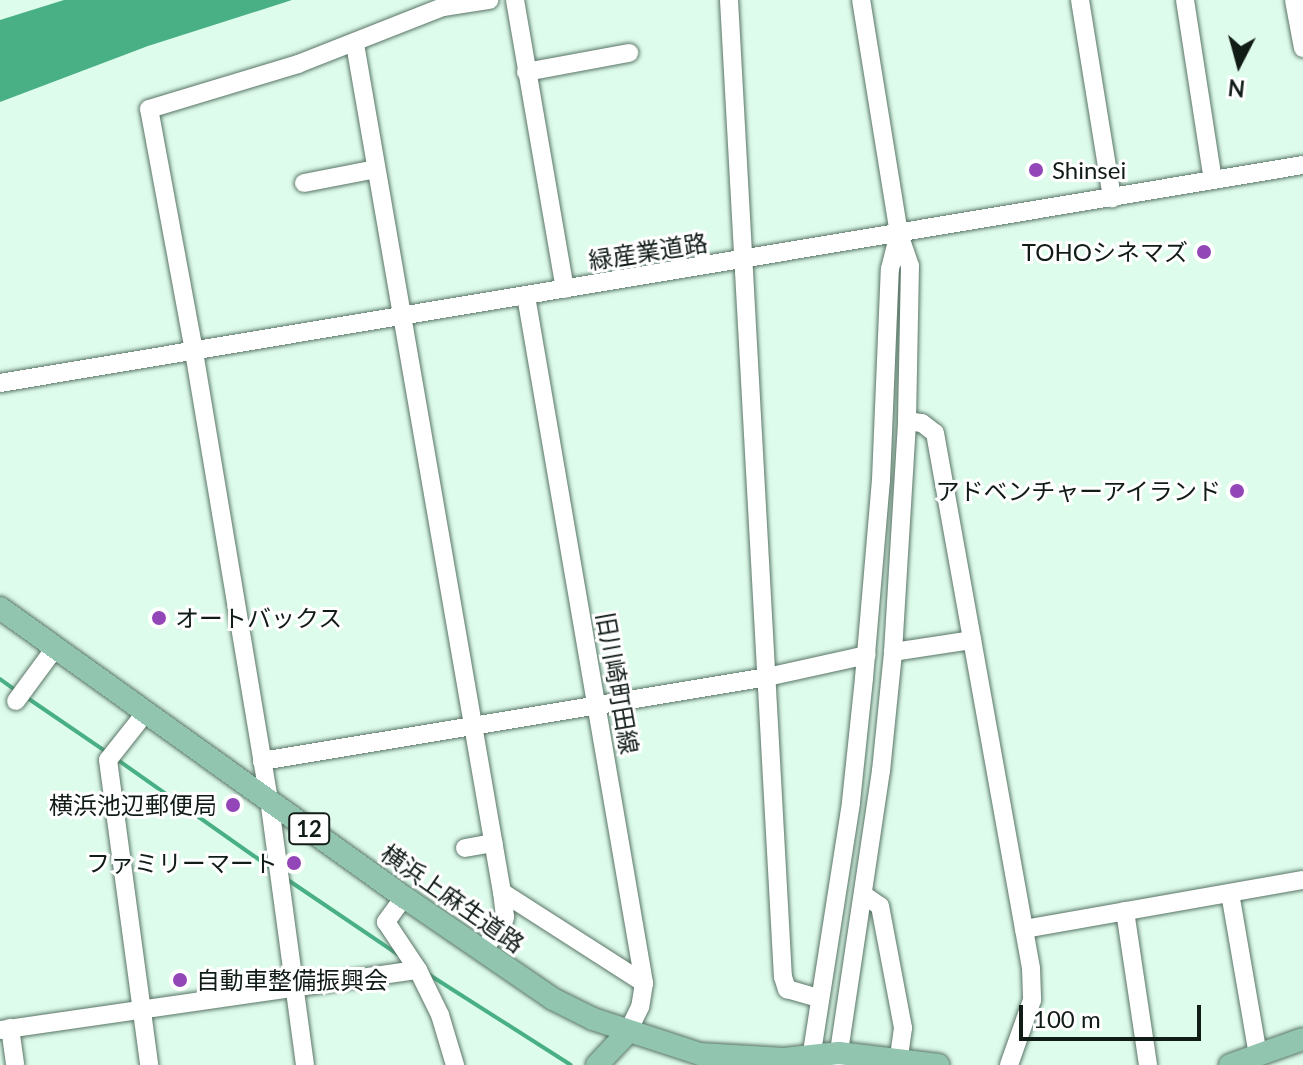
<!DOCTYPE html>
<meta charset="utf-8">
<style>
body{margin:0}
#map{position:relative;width:1303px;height:1065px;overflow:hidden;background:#defcec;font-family:Lato,"Noto Sans JP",sans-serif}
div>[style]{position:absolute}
.water>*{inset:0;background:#48b084}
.stream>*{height:4px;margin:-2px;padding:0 2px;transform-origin:2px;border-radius:2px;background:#48b084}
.roads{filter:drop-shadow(0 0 2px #597466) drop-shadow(0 0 2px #597466)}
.minor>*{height:18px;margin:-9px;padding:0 9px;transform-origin:9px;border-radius:9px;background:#fff}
.major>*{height:22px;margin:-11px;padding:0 11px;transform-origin:11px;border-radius:11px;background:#92c5af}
.dots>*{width:22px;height:22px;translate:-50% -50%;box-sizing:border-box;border:4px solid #fff;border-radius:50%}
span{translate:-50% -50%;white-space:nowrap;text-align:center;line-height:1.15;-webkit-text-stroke:6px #fff;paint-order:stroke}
.shield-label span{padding:2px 6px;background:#fff;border:2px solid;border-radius:6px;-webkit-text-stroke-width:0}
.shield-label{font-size:22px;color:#111c17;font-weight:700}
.poi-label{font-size:24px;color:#111c17}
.left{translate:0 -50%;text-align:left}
.right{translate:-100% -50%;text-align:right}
.street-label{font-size:24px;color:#111c17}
.north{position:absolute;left:1199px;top:24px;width:80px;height:80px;-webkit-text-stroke:6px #fff;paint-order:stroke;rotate:186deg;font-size:22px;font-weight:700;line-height:32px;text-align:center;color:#111c17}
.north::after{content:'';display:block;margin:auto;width:28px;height:36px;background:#111c17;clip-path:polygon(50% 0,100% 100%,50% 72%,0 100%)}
.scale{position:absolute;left:1019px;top:1005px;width:182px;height:36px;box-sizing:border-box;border:4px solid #111c17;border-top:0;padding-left:10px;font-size:24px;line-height:28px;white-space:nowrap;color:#111c17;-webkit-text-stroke:6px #fff;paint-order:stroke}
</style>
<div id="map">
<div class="water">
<div style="clip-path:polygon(64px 0,292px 0,148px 46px,0 102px,0 20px)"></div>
</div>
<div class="stream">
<div style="left:0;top:679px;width:19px;rotate:36deg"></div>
<div style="left:26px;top:697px;width:99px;rotate:34.3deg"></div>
<div style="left:115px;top:758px;width:191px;rotate:35.2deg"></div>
<div style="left:285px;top:878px;width:139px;rotate:34.1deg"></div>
<div style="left:428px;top:974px;width:169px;rotate:32.5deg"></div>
</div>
<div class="roads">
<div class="minor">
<div style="left:515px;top:0;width:293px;rotate:80.2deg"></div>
<div style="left:729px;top:0;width:978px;rotate:86.84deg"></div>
<div style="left:783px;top:977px;width:13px;rotate:72deg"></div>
<div style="left:787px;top:989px;width:32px;rotate:16deg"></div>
<div style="left:1080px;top:0;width:201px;rotate:80.8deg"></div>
<div style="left:1185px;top:0;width:182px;rotate:81.2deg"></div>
<div style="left:1294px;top:0;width:49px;rotate:79.4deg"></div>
<div style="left:355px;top:44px;width:861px;rotate:80.17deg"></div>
<div style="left:502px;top:892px;width:25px;rotate:83deg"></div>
<div style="left:505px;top:917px;width:10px;rotate:107deg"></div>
<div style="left:502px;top:927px;width:30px;rotate:131deg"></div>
<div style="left:526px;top:72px;width:105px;rotate:-10.5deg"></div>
<div style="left:304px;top:183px;width:73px;rotate:-11deg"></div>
<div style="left:526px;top:296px;width:697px;rotate:80.25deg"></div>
<div style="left:644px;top:983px;width:24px;rotate:99deg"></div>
<div style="left:640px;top:1007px;width:28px;rotate:116deg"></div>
<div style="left:0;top:383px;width:1321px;rotate:-9.5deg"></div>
<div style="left:907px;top:421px;width:15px;rotate:8deg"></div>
<div style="left:922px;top:423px;width:16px;rotate:38deg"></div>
<div style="left:935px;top:433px;width:544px;rotate:79.83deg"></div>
<div style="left:1031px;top:968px;width:32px;rotate:88deg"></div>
<div style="left:1032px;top:1000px;width:69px;rotate:109.5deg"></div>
<div style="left:893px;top:652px;width:80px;rotate:-8.6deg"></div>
<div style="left:16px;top:701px;width:66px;rotate:-53.7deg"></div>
<div style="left:146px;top:712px;width:61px;rotate:128.4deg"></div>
<div style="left:108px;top:760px;width:308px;rotate:82.3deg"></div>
<div style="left:262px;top:761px;width:512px;rotate:-9.44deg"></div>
<div style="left:767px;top:677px;width:102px;rotate:-12.4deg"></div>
<div style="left:465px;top:848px;width:29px;rotate:-10deg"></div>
<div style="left:502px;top:892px;width:169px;rotate:32.7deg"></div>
<div style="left:1230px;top:893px;width:164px;rotate:80.2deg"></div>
<div style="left:864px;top:895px;width:19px;rotate:35deg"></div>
<div style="left:880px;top:906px;width:124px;rotate:79.3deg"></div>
<div style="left:903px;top:1028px;width:30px;rotate:98deg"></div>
<div style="left:404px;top:897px;width:31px;rotate:126deg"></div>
<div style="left:386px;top:922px;width:58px;rotate:56.3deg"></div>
<div style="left:418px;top:970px;width:50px;rotate:63.9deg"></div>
<div style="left:440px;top:1015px;width:52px;rotate:73.3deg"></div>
<div style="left:1125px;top:911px;width:156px;rotate:81.5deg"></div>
<div style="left:1024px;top:929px;width:283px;rotate:-10deg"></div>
<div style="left:10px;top:1028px;width:37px;rotate:82deg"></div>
<div style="left:0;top:1030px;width:422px;rotate:-8.2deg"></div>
<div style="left:305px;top:1065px;width:267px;rotate:-97.7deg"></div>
<div style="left:269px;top:800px;width:455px;rotate:-99.5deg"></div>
<div style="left:194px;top:351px;width:246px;rotate:-100.5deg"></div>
<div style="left:149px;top:109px;width:156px;rotate:-16.8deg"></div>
<div style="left:298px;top:64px;width:156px;rotate:-21.5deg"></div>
<div style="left:443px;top:7px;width:47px;rotate:-8.7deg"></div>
<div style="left:810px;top:1065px;width:266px;rotate:-81.1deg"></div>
<div style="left:851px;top:802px;width:125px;rotate:-84deg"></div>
<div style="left:864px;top:678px;width:199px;rotate:-85.1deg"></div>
<div style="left:881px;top:480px;width:211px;rotate:-87.6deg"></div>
<div style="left:890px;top:269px;width:36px;rotate:-76deg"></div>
<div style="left:837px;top:1065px;width:297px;rotate:-81.5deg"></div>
<div style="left:881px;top:771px;width:120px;rotate:-84.2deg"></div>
<div style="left:893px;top:652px;width:231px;rotate:-86.5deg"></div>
<div style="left:907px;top:421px;width:155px;rotate:-88.9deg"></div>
<div style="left:910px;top:266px;width:34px;rotate:-109deg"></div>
<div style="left:899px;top:234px;width:237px;rotate:-99.2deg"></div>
</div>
<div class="major">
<div style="left:0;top:608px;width:497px;rotate:35.6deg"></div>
<div style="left:404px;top:897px;width:181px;rotate:34.4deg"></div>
<div style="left:553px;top:999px;width:45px;rotate:26.6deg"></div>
<div style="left:593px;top:1019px;width:113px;rotate:18.1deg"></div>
<div style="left:700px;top:1054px;width:84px;rotate:3.4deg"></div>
<div style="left:784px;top:1059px;width:55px;rotate:-6.2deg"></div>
<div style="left:839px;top:1053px;width:100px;rotate:6.9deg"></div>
<div style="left:597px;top:1065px;width:45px;rotate:-46.8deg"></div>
<div style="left:1230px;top:1065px;width:77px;rotate:-19.6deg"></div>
</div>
</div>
<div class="dots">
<div style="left:1036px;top:170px;background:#9246b7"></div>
<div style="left:1204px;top:252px;background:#9246b7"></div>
<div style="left:1237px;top:491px;background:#9246b7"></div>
<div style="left:159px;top:618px;background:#9246b7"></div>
<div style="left:233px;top:805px;background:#9246b7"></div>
<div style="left:294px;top:863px;background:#9246b7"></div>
<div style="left:180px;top:980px;background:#9246b7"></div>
</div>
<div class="shield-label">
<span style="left:309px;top:829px">12</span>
</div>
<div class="poi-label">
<span class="left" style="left:1052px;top:170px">Shinsei</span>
<span class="right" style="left:1188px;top:252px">TOHOシネマズ</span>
<span class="right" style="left:1221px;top:491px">アドベンチャーアイランド</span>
<span class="left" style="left:175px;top:618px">オートバックス</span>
<span class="right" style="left:217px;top:805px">横浜池辺郵便局</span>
<span class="right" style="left:278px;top:863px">ファミリーマート</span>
<span class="left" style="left:196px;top:980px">自動車整備振興会</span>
</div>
<div class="street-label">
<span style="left:648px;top:251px;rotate:-9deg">緑産業道路</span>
<span style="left:618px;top:683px;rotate:80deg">旧川崎町田線</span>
<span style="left:453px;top:898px;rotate:35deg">横浜上麻生道路</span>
</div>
<div class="north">N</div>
<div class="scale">100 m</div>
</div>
